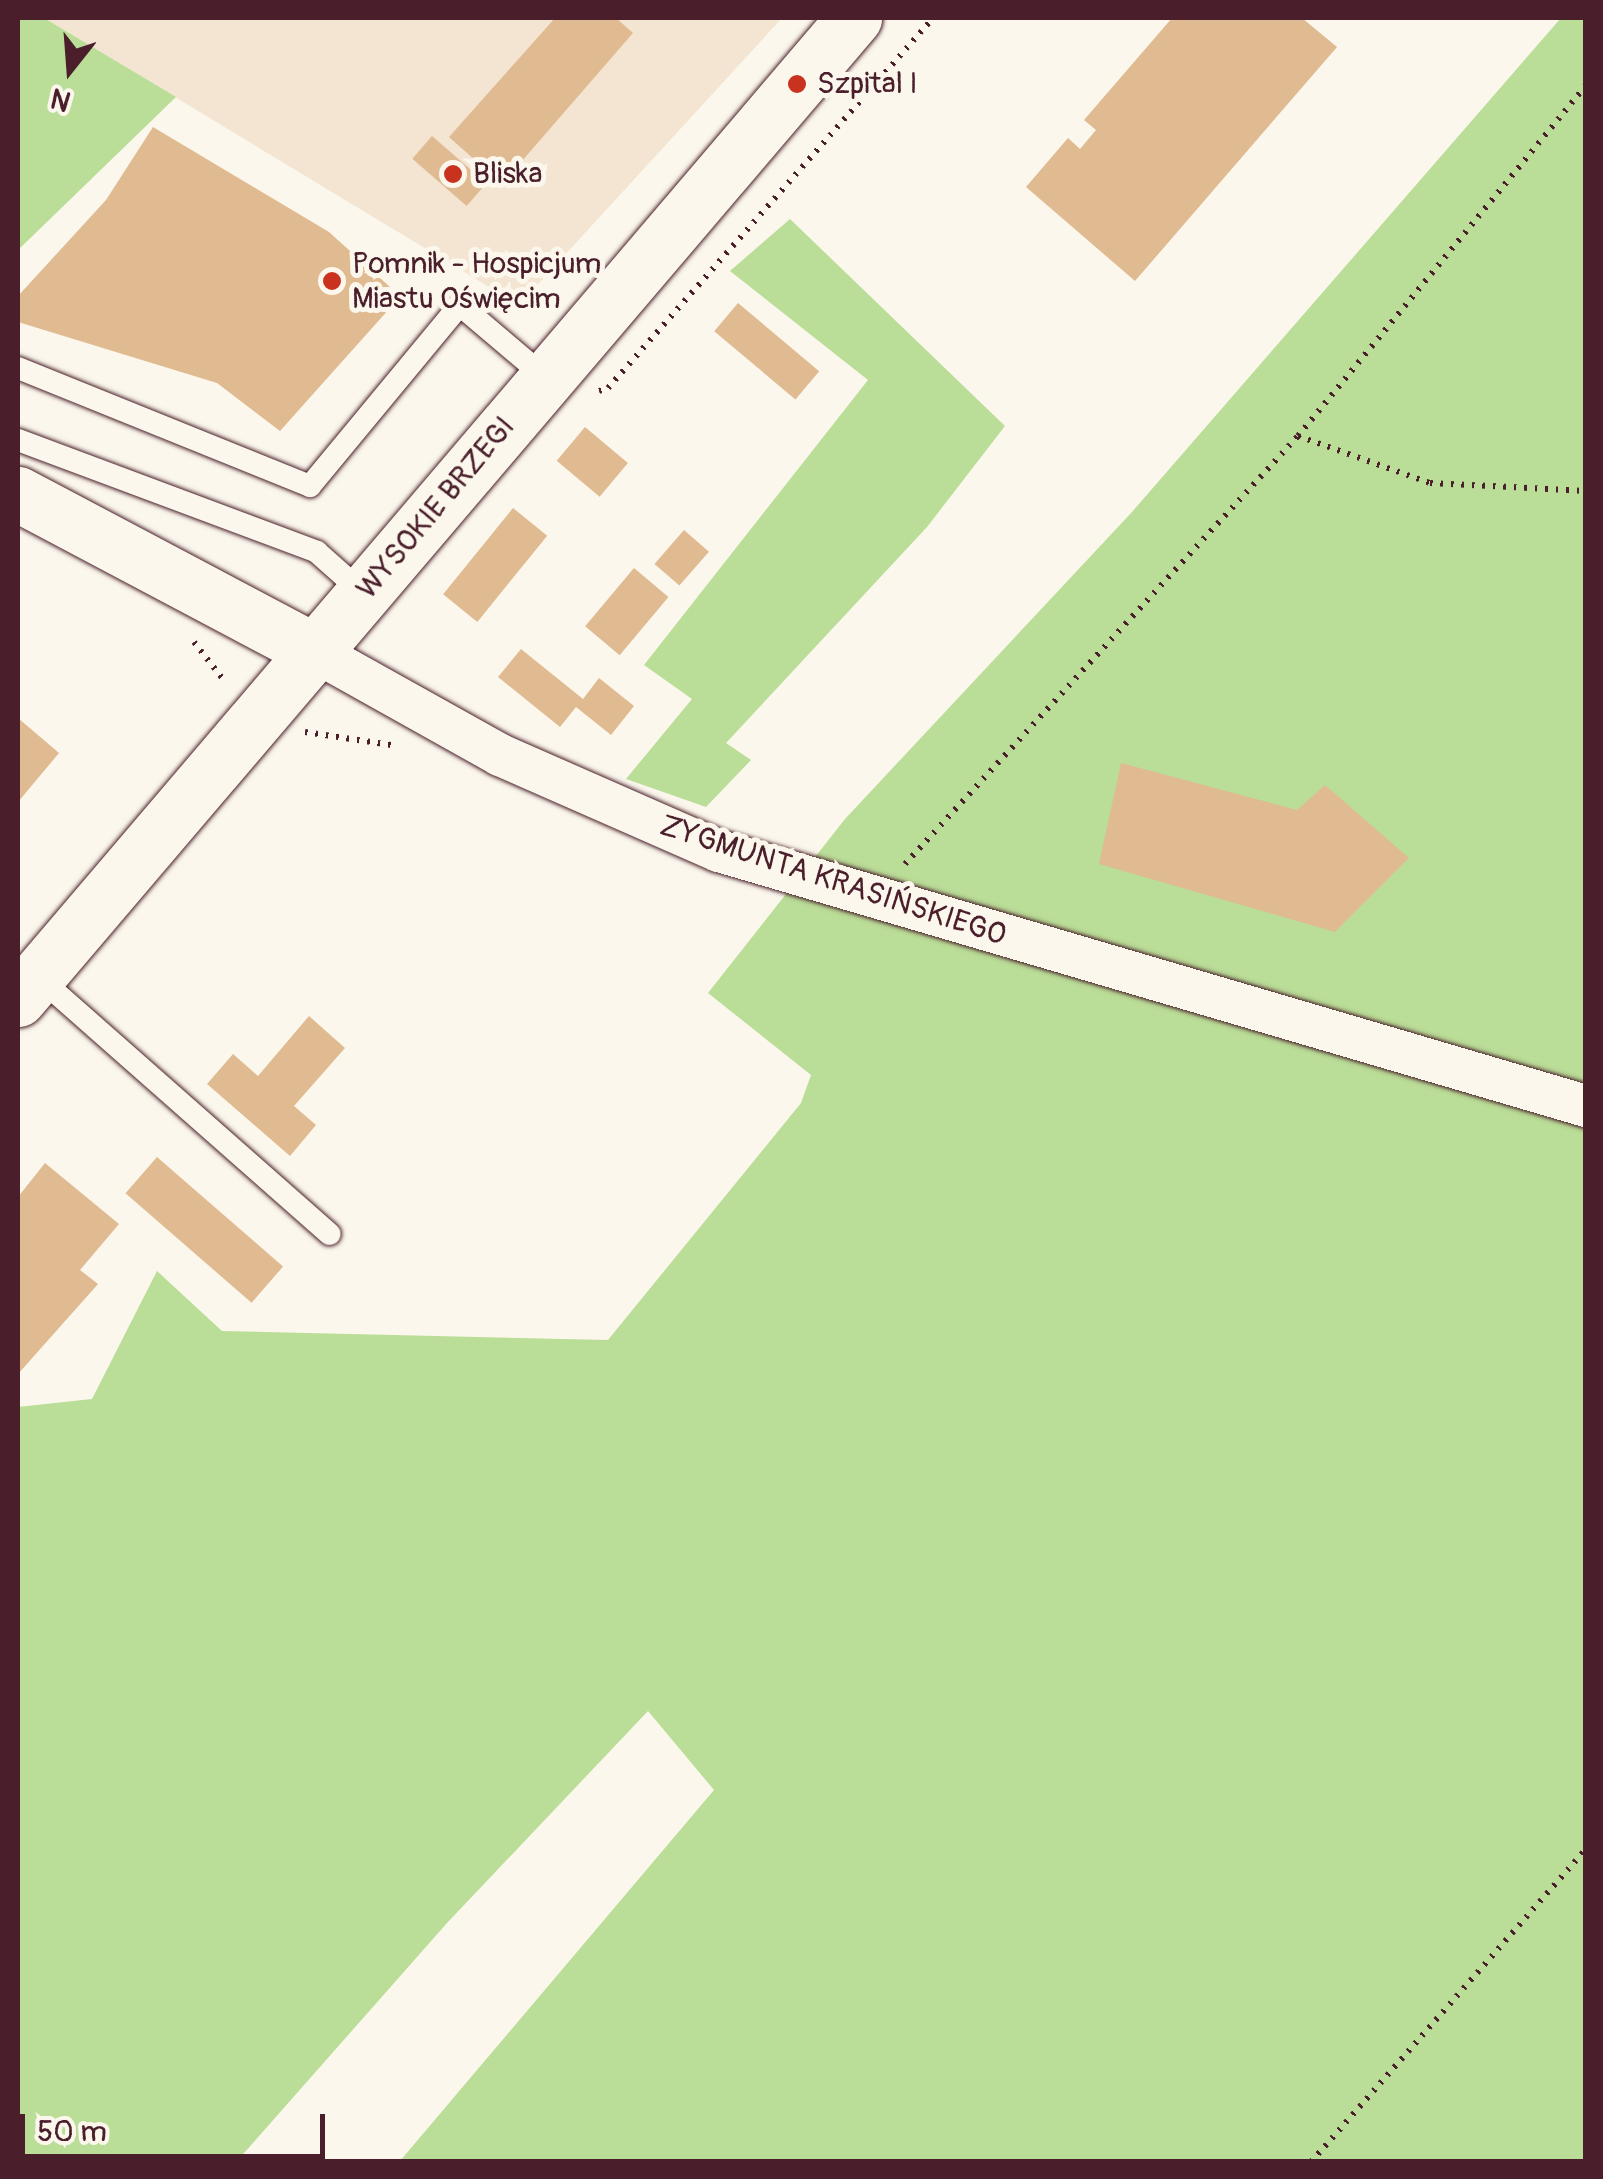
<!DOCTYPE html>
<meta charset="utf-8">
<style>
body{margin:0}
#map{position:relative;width:1603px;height:2179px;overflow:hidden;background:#fbf7ec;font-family:Pangolin,sans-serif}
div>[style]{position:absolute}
.built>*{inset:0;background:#f3e5d1}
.green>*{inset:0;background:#badd97}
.building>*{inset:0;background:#e0ba91;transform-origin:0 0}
.path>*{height:6px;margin-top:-3px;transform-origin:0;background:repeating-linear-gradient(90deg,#4a1f2b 0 2.5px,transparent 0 10.5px)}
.roads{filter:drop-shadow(0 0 2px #4a1f2b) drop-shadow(0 0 2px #4a1f2b)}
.service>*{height:22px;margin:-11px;padding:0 11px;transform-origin:11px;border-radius:11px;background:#fbf7ec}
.minor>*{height:42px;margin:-21px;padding:0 21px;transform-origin:21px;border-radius:21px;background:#fbf7ec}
.tertiary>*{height:55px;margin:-27.5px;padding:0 27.5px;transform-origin:27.5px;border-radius:27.5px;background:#fbf7ec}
.dots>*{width:28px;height:28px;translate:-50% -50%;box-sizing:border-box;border:5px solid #fbf7ec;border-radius:50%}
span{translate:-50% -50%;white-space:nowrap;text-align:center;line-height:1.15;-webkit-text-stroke:10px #fbf7ec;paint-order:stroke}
.poi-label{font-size:30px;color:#4a1f2b}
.left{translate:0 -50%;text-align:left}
.street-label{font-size:30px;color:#4a1f2b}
.frame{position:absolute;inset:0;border:20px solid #4a1f2b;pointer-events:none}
.north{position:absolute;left:20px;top:20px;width:100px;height:100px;-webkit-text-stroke:8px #fbf7ec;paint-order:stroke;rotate:197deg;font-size:28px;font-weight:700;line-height:40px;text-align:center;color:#4a1f2b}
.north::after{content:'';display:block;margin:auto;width:35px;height:45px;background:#4a1f2b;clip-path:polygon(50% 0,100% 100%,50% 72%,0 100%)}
.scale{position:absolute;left:20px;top:2114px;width:305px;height:45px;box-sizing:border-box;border:5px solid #4a1f2b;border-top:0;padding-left:12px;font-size:30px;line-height:35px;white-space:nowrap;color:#4a1f2b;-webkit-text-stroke:8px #fbf7ec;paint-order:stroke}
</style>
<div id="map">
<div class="built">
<div style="clip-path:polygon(44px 18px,782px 18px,519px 305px)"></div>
</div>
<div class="green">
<div style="clip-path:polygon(18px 18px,44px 18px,176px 97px,18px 250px)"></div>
<div style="clip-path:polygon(1561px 18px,1585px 18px,1585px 2161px,400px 2161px,714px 1790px,648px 1711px,447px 1923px,237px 2161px,18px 2162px,18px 1407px,92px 1399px,157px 1271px,222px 1331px,608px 1340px,801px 1103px,811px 1075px,708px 993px,845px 819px,1132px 512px)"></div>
<div style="clip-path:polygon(790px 219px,1005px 426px,927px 527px,726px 743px,751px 760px,706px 807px,626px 779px,692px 699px,644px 665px,868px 380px,730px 271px)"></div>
</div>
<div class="building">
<div style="clip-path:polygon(555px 18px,616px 18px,633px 33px,502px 184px,449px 137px)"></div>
<div style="clip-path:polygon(1172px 18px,1302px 18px,1337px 47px,1135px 281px,1026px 187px,1068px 138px,1080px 149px,1096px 130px,1084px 120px)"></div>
<div style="clip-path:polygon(153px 127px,329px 232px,390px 287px,390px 308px,280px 431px,217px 383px,18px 322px,18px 296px,106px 200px)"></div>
<div style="left:432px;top:136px;width:72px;height:30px;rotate:41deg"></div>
<div style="left:738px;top:303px;width:106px;height:37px;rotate:40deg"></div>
<div style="left:585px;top:427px;width:56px;height:44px;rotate:40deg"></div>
<div style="left:513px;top:508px;width:44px;height:111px;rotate:39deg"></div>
<div style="left:684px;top:530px;width:33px;height:45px;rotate:41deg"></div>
<div style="left:634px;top:568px;width:45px;height:76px;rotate:40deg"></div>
<div style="clip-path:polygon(521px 649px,583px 699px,599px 678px,634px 706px,611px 735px,576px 707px,560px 727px,498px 677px)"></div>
<div style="clip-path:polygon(18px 718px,59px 753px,18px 802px)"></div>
<div style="clip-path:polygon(1121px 763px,1297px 810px,1325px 785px,1409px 858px,1335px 932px,1099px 864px)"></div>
<div style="clip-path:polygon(309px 1016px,345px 1048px,294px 1106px,316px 1125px,290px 1156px,207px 1084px,233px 1054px,258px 1076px)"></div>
<div style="left:157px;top:1157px;width:167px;height:48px;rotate:41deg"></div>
<div style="clip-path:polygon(45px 1163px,119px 1224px,80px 1270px,98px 1284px,18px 1374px,18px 1197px)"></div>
</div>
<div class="path">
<div style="left:599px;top:391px;width:9px;rotate:-18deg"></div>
<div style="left:608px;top:388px;width:492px;rotate:-48.7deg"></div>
<div style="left:1298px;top:436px;width:140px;rotate:19.6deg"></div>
<div style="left:1430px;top:483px;width:156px;rotate:2.9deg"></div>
<div style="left:194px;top:642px;width:52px;rotate:52deg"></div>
<div style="left:305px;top:732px;width:87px;rotate:8.6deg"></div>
<div style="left:905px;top:864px;width:581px;rotate:-47.44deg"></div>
<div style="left:1298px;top:436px;width:453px;rotate:-50.6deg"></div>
<div style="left:1311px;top:2162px;width:417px;rotate:-48.7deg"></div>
</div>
<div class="roads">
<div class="service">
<div style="left:18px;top:368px;width:315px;rotate:22deg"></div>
<div style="left:310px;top:486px;width:235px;rotate:-50.4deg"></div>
<div style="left:460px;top:305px;width:113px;rotate:40.3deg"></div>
<div style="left:18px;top:440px;width:319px;rotate:20.5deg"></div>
<div style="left:317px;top:552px;width:62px;rotate:41.7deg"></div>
<div style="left:37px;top:976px;width:390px;rotate:41.4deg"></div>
</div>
<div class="minor">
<div style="left:314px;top:651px;width:213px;rotate:29.2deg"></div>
<div style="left:500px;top:755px;width:239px;rotate:23.7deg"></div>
<div style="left:719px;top:851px;width:904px;rotate:16.39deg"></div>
</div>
<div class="tertiary">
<div style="left:18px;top:494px;width:335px;rotate:27.9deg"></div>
<div style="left:18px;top:999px;width:1289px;rotate:-49.56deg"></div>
</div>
</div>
<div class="dots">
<div style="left:797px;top:84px;background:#c8321e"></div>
<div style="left:453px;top:174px;background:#c8321e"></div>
<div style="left:332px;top:281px;background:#c8321e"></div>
</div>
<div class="poi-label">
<span class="left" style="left:817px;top:84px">Szpital I</span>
<span class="left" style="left:473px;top:174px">Bliska</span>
<span class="left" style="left:352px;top:281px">Pomnik - Hospicjum<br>Miastu Oświęcim</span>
</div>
<div class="street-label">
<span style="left:436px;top:508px;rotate:-50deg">WYSOKIE BRZEGI</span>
<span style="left:833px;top:881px;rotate:18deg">ZYGMUNTA KRASIŃSKIEGO</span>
</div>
<div class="frame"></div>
<div class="north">N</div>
<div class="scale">50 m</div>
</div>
